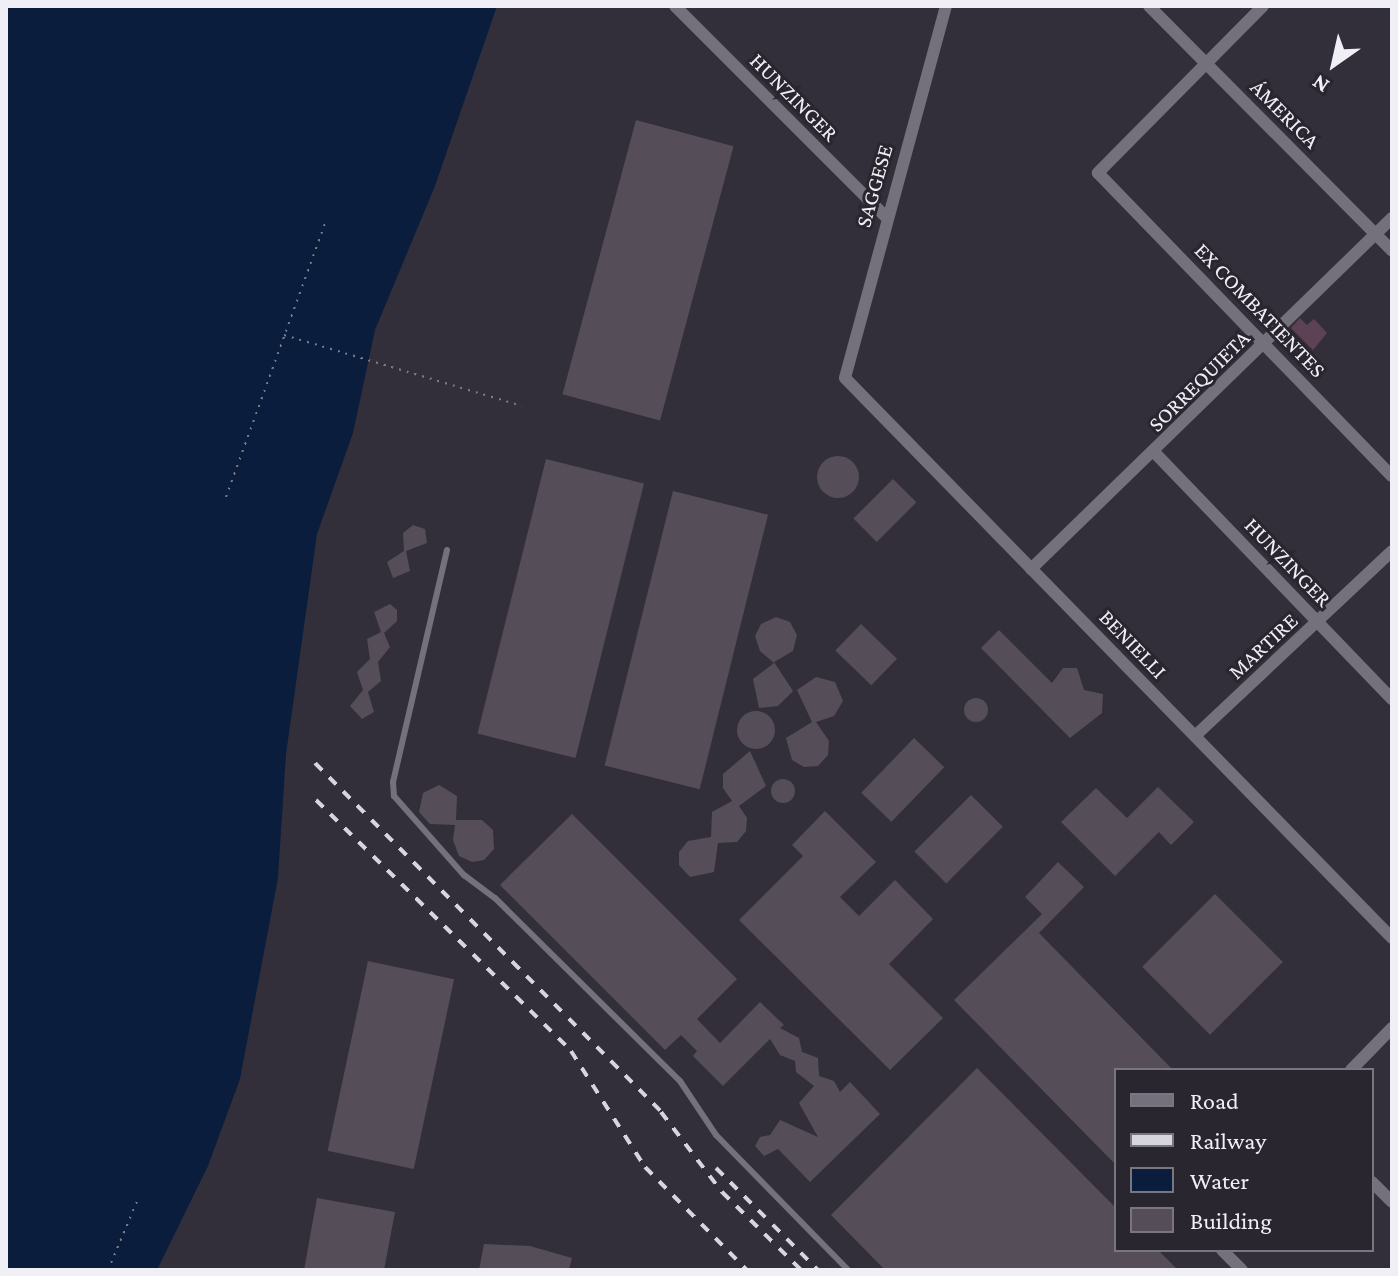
<!DOCTYPE html>
<meta charset="utf-8">
<style>
body{margin:0}
#map{position:relative;width:1398px;height:1276px;overflow:hidden;background:#332f3a;font-family:"Crimson Pro",serif}
div>[style]{position:absolute}
.green>*{inset:0;background:#5d4255}
.water>*{inset:0;background:#0a1d3c}
.building>*{inset:0;background:#554d58;transform-origin:0 0}
.round{border-radius:50%}
.path>*{height:2px;margin-top:-1px;transform-origin:0;background:repeating-linear-gradient(90deg,#7e7b85 0 2px,transparent 0 8px)}
.service>*{height:6px;margin:-3px;padding:0 3px;transform-origin:3px;border-radius:3px;background:#74717d}
.minor>*{height:12px;margin:-6px;padding:0 6px;transform-origin:6px;border-radius:6px;background:#74717d}
.rail>*{height:4px;margin-top:-2px;transform-origin:0;background:repeating-linear-gradient(90deg,#d7d5dd 0 10px,transparent 0 20px)}
span{translate:-50% -50%;white-space:nowrap;text-align:center;line-height:1.15;-webkit-text-stroke:6px #292630;paint-order:stroke}
.street-label{font-size:22px;color:#f1eff6}
.frame{position:absolute;inset:0;border:8px solid #f1eff6;pointer-events:none}
.legend{position:absolute;left:1114px;top:1068px;width:260px;height:184px;box-sizing:border-box;background:#292630;border:2px solid #79767f;margin:0;padding:10px 14px;list-style:none;font-size:24px;color:#f1eff6}
.legend li{display:flex;align-items:center;gap:16px;height:40px}
.legend b{width:40px;border:2px solid #79767f}
.north{position:absolute;left:1294px;top:24px;width:80px;height:80px;-webkit-text-stroke:6px #292630;paint-order:stroke;rotate:214deg;font-size:22px;font-weight:700;line-height:32px;text-align:center;color:#f1eff6}
.north::after{content:'';display:block;margin:auto;width:28px;height:36px;background:#f1eff6;clip-path:polygon(50% 0,100% 100%,50% 72%,0 100%)}
</style>
<div id="map">
<div class="green">
<div style="clip-path:polygon(1300px 318px,1307px 325px,1314px 319px,1327px 333px,1313px 350px,1291px 328px)"></div>
</div>
<div class="water">
<div style="clip-path:polygon(6px 6px,497px 6px,435px 186px,375px 330px,353px 433px,317px 534px,286px 754px,278px 878px,240px 1079px,208px 1166px,157px 1270px,6px 1270px)"></div>
</div>
<div class="building">
<div style="left:636px;top:120px;width:101px;height:284px;rotate:15deg"></div>
<div class="round" style="left:817px;top:456px;width:42px;height:42px"></div>
<div style="left:546px;top:459px;width:101px;height:283px;rotate:14deg"></div>
<div style="left:893px;top:479px;width:33px;height:56px;rotate:45deg"></div>
<div style="left:673px;top:491px;width:98px;height:283px;rotate:14deg"></div>
<div style="clip-path:polygon(413px 525px,425px 529px,427px 543px,406px 551px,410px 571px,393px 578px,387px 562px,404px 551px,403px 533px)"></div>
<div style="clip-path:polygon(390px 604px,397px 610px,397px 621px,384px 633px,390px 647px,378px 662px,381px 681px,368px 692px,374px 712px,362px 719px,350px 706px,363px 690px,357px 672px,370px 659px,367px 639px,381px 632px,374px 612px)"></div>
<div style="clip-path:polygon(776px 617px,790px 622px,797px 635px,793px 651px,774px 662px,793px 691px,778px 706px,759px 708px,753px 679px,774px 663px,760px 651px,755px 636px,761px 624px)"></div>
<div style="left:861px;top:624px;width:50px;height:37px;rotate:44deg"></div>
<div style="clip-path:polygon(999px 630px,1052px 683px,1063px 668px,1077px 668px,1084px 690px,1103px 694px,1102px 713px,1070px 738px,981px 648px)"></div>
<div style="clip-path:polygon(816px 677px,835px 682px,843px 701px,834px 716px,816px 722px,829px 741px,828px 755px,818px 766px,804px 767px,792px 760px,786px 738px,812px 722px,797px 690px)"></div>
<div class="round" style="left:964px;top:698px;width:24px;height:24px"></div>
<div class="round" style="left:737px;top:711px;width:38px;height:38px"></div>
<div style="left:914px;top:738px;width:42px;height:76px;rotate:44deg"></div>
<div style="clip-path:polygon(750px 751px,766px 786px,739px 806px,747px 818px,746px 831px,737px 842px,718px 843px,714px 872px,690px 877px,679px 865px,679px 852px,688px 841px,711px 837px,712px 812px,732px 801px,723px 788px,723px 774px)"></div>
<div class="round" style="left:771px;top:779px;width:24px;height:24px"></div>
<div style="clip-path:polygon(439px 785px,457px 796px,456px 820px,482px 820px,493px 830px,494px 849px,484px 860px,472px 862px,459px 856px,453px 840px,455px 825px,430px 824px,419px 812px,423px 793px)"></div>
<div style="clip-path:polygon(1158px 787px,1194px 822px,1171px 845px,1159px 832px,1115px 876px,1061px 822px,1096px 788px,1127px 818px)"></div>
<div style="left:971px;top:795px;width:45px;height:80px;rotate:45deg"></div>
<div style="clip-path:polygon(825px 811px,876px 862px,840px 897px,859px 916px,895px 880px,933px 919px,889px 964px,943px 1018px,890px 1070px,739px 920px,803px 856px,792px 845px)"></div>
<div style="clip-path:polygon(572px 814px,737px 979px,697px 1019px,720px 1043px,760px 1002px,784px 1025px,780px 1028px,799px 1038px,802px 1052px,818px 1058px,819px 1076px,834px 1081px,840px 1092px,850px 1082px,880px 1114px,810px 1182px,778px 1149px,764px 1156px,755px 1146px,760px 1137px,770px 1135px,780px 1120px,818px 1137px,799px 1103px,814px 1086px,796px 1072px,795px 1061px,780px 1055px,770px 1039px,723px 1086px,693px 1056px,697px 1051px,681px 1035px,665px 1050px,500px 885px)"></div>
<div style="clip-path:polygon(1058px 862px,1084px 887px,1039px 933px,1173px 1070px,1116px 1070px,1116px 1165px,954px 1000px,1042px 914px,1025px 897px)"></div>
<div style="left:1215px;top:894px;width:96px;height:103px;rotate:45deg"></div>
<div style="left:368px;top:961px;width:88px;height:194px;rotate:12deg"></div>
<div style="clip-path:polygon(977px 1068px,1116px 1208px,1116px 1250px,1158px 1250px,1178px 1270px,885px 1270px,831px 1215px)"></div>
<div style="clip-path:polygon(317px 1198px,395px 1212px,384px 1270px,304px 1270px)"></div>
<div style="clip-path:polygon(484px 1244px,530px 1246px,572px 1258px,569px 1270px,479px 1270px)"></div>
</div>
<div class="path">
<div style="left:284px;top:335px;width:248px;rotate:16.6deg"></div>
<div style="left:226px;top:497px;width:294px;rotate:-70.1deg"></div>
<div style="left:108px;top:1270px;width:77px;rotate:-67.1deg"></div>
</div>
<div class="service">
<div style="left:447px;top:550px;width:238px;rotate:103.1deg"></div>
<div style="left:393px;top:782px;width:14px;rotate:86deg"></div>
<div style="left:394px;top:796px;width:106px;rotate:48.5deg"></div>
<div style="left:464px;top:875px;width:39px;rotate:37deg"></div>
<div style="left:495px;top:898px;width:260px;rotate:44.7deg"></div>
<div style="left:680px;top:1081px;width:65px;rotate:56.3deg"></div>
<div style="left:716px;top:1135px;width:189px;rotate:45.6deg"></div>
</div>
<div class="minor">
<div style="left:675px;top:6px;width:297px;rotate:45deg"></div>
<div style="left:946px;top:6px;width:385px;rotate:105.2deg"></div>
<div style="left:845px;top:378px;width:783px;rotate:45.67deg"></div>
<div style="left:1149px;top:6px;width:345px;rotate:45.2deg"></div>
<div style="left:1263px;top:6px;width:235px;rotate:134.7deg"></div>
<div style="left:1098px;top:173px;width:422px;rotate:45.9deg"></div>
<div style="left:1155px;top:453px;width:342px;rotate:46.1deg"></div>
<div style="left:1031px;top:569px;width:504px;rotate:-44.2deg"></div>
<div style="left:1195px;top:736px;width:270px;rotate:-43.2deg"></div>
<div style="left:1351px;top:1070px;width:59px;rotate:-45.7deg"></div>
<div style="left:1372px;top:1182px;width:28px;rotate:45deg"></div>
<div style="left:1222px;top:1250px;width:28px;rotate:45deg"></div>
</div>
<div class="rail">
<div style="left:315px;top:763px;width:491px;rotate:45.2deg"></div>
<div style="left:661px;top:1112px;width:101px;rotate:52.7deg"></div>
<div style="left:722px;top:1192px;width:111px;rotate:44.6deg"></div>
<div style="left:316px;top:800px;width:358px;rotate:44.5deg"></div>
<div style="left:571px;top:1051px;width:138px;rotate:57.5deg"></div>
<div style="left:645px;top:1167px;width:145px;rotate:45.3deg"></div>
<div style="left:716px;top:1168px;width:144px;rotate:45deg"></div>
</div>
<div class="street-label">
<span style="left:794px;top:97px;rotate:45deg">HUNZINGER</span>
<span style="left:1285px;top:114px;rotate:45deg">ÁMERICA</span>
<span style="left:874px;top:186px;rotate:-74deg">SAGGESE</span>
<span style="left:1260px;top:310px;rotate:46deg">EX COMBATIENTES</span>
<span style="left:1199px;top:381px;rotate:-45deg">SORREQUIETA</span>
<span style="left:1288px;top:562px;rotate:46deg">HUNZINGER</span>
<span style="left:1133px;top:644px;rotate:46deg">BENIELLI</span>
<span style="left:1263px;top:646px;rotate:-43deg">MARTIRE</span>
</div>
<div class="frame"></div>
<ul class="legend">
<li><b style="height:10px;background:#74717d"></b>Road</li>
<li><b style="height:10px;background:#d7d5dd"></b>Railway</li>
<li><b style="height:22px;background:#0a1d3c"></b>Water</li>
<li><b style="height:22px;background:#554d58"></b>Building</li>
</ul>
<div class="north">N</div>
</div>
